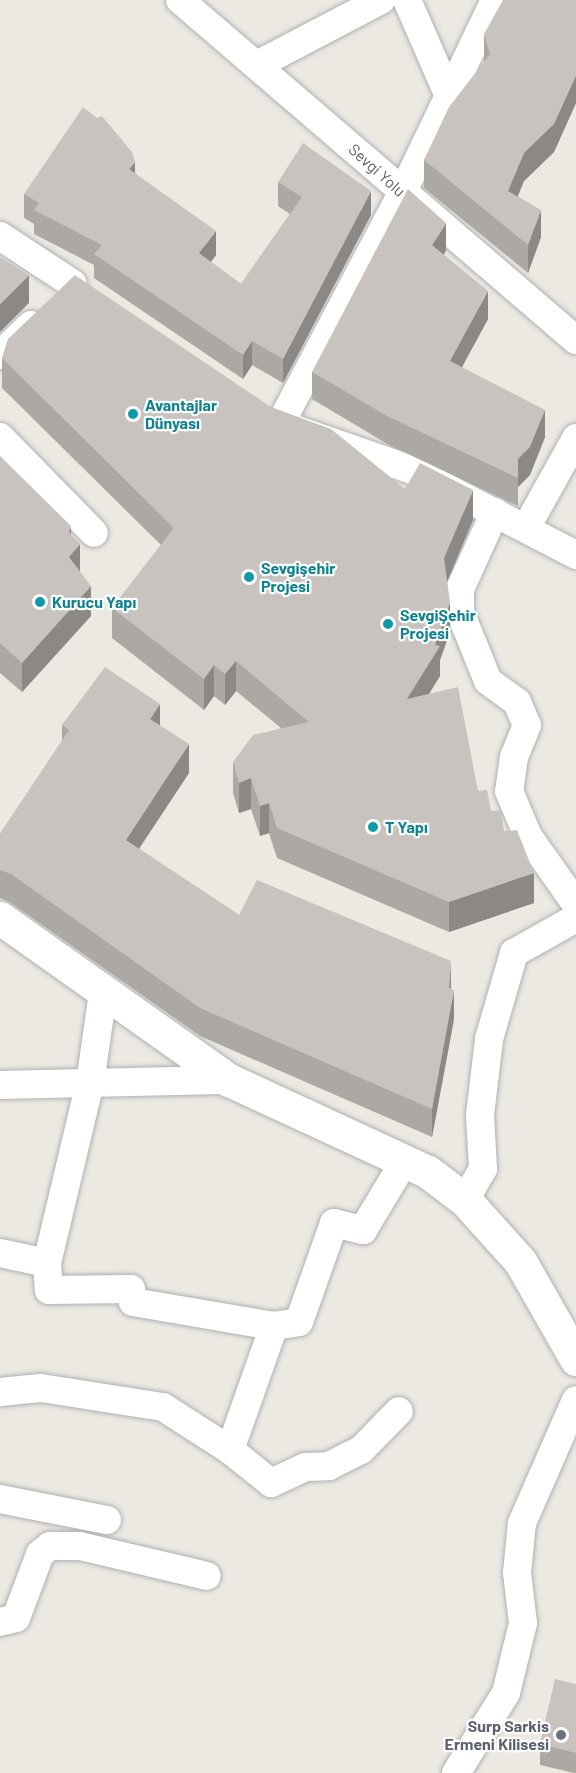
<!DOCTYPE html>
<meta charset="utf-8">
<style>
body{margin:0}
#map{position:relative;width:576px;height:1773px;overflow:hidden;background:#ece8e2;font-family:Barlow,sans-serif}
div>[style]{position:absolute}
.roads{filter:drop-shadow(0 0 2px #aeb2b4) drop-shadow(0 0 2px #aeb2b4)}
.street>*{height:28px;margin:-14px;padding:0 14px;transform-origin:14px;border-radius:14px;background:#fff}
.secondary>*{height:33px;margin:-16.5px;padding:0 16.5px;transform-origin:16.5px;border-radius:16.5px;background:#fff}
.wall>*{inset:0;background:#aca8a4}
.shaded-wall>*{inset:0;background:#8c8886}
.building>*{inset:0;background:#c8c3bf}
.dots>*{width:16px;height:16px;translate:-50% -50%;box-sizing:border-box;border:3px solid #fff;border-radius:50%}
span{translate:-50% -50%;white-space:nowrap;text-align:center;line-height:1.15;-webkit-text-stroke:4.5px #fff;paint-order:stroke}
.street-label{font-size:16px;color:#5a6062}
.culture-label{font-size:16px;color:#0d838f;font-weight:700}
.left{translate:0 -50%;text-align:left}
.worship-label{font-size:16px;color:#5b616d;font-weight:700}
.right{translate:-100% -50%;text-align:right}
</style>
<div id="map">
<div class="roads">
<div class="street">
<div style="left:180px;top:0;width:522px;rotate:40.65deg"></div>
<div style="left:407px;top:0;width:103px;rotate:66.4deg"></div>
<div style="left:495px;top:0;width:214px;rotate:115.7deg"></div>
<div style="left:402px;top:193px;width:261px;rotate:117.8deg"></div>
<div style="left:280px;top:424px;width:140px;rotate:19.2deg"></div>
<div style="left:412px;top:470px;width:185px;rotate:27.4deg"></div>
<div style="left:259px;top:64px;width:138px;rotate:-27.7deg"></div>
<div style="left:0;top:236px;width:87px;rotate:33.3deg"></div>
<div style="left:0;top:355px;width:43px;rotate:-44.1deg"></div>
<div style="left:0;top:437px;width:134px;rotate:45.6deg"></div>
<div style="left:495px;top:512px;width:85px;rotate:114.4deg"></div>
<div style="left:460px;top:589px;width:23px;rotate:90deg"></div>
<div style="left:460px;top:612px;width:74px;rotate:67.9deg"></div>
<div style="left:488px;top:681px;width:36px;rotate:36deg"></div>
<div style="left:517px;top:702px;width:25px;rotate:67deg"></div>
<div style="left:527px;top:725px;width:35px;rotate:112deg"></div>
<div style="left:514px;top:757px;width:34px;rotate:98deg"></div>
<div style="left:509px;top:791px;width:49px;rotate:67.1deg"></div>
<div style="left:528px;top:836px;width:83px;rotate:54.8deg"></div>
<div style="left:526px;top:528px;width:103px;rotate:-60.9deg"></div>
<div style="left:0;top:1085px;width:229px;rotate:-1.3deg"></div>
<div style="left:465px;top:1200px;width:36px;rotate:-60deg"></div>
<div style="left:483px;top:1169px;width:54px;rotate:-93.2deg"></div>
<div style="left:480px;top:1115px;width:77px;rotate:-83.2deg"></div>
<div style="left:489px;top:1039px;width:90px;rotate:-73.8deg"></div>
<div style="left:514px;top:953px;width:71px;rotate:-29.4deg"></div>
<div style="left:0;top:1253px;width:48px;rotate:12deg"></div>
<div style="left:47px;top:1263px;width:27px;rotate:86deg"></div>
<div style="left:49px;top:1290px;width:82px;rotate:-0.7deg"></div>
<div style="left:131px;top:1289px;width:13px;rotate:81deg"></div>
<div style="left:133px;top:1302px;width:143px;rotate:9.7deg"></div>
<div style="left:47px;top:1263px;width:185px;rotate:-76.6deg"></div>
<div style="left:90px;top:1083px;width:91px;rotate:-81.8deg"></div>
<div style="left:0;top:1392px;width:41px;rotate:-5.6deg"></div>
<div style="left:41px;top:1388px;width:123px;rotate:8.9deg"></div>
<div style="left:163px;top:1407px;width:80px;rotate:32.7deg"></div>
<div style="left:230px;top:1450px;width:132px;rotate:-70.5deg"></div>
<div style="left:274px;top:1326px;width:25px;rotate:-9deg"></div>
<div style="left:299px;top:1322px;width:105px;rotate:-70.5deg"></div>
<div style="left:334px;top:1223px;width:30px;rotate:14deg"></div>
<div style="left:363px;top:1230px;width:82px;rotate:-59deg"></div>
<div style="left:230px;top:1450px;width:53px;rotate:38.8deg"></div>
<div style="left:271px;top:1483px;width:38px;rotate:-25deg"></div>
<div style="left:305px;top:1467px;width:24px;rotate:-2deg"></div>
<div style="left:329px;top:1466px;width:36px;rotate:-27deg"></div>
<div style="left:361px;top:1450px;width:54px;rotate:-45.7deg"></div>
<div style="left:0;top:1499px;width:109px;rotate:11.1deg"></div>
<div style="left:0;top:1622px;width:16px;rotate:-14deg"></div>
<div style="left:16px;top:1618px;width:68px;rotate:-69.4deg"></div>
<div style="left:40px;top:1554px;width:13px;rotate:-39deg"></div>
<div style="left:50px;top:1546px;width:30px"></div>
<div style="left:80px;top:1546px;width:130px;rotate:13.3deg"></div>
<div style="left:456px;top:1773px;width:94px;rotate:-58deg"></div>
<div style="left:506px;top:1693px;width:72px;rotate:-76.3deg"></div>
<div style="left:523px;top:1623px;width:50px;rotate:-96.8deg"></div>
<div style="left:517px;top:1573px;width:50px;rotate:-84.3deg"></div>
<div style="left:522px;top:1523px;width:134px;rotate:-66.3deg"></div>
</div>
<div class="secondary">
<div style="left:0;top:918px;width:281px;rotate:35.3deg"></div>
<div style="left:229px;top:1080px;width:219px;rotate:24.8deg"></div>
<div style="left:428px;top:1172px;width:46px;rotate:37.1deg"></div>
<div style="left:465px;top:1200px;width:82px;rotate:48deg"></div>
<div style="left:520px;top:1261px;width:113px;rotate:60.3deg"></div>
</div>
</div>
<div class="wall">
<div style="clip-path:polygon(576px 0,576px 103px,554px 152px,524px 181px,518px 196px,541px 237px,528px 273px,424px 188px,424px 160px,484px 62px,484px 34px)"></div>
<div style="clip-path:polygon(135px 173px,216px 255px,211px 262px,241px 284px,290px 214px,278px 206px,278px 182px,371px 215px,283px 383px,252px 365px,243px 379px,94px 278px,94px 265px,34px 234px,34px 224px,24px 218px,24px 194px)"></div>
<div style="clip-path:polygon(446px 250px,444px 255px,488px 319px,462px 367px,545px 437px,530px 475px,518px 487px,518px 506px,389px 445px,312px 399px,312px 372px)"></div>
<div style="clip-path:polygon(2px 358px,271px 407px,405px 489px,473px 520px,447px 581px,450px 632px,440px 660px,440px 676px,429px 694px,478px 791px,504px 831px,534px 903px,449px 932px,277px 858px,269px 833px,260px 836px,251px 809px,239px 813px,233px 793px,233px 762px,281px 728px,236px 691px,225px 705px,214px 696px,204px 710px,112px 638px,112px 608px,161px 545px,2px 388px)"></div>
<div style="clip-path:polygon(0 456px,71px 535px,91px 616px,22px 692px,0 673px)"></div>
<div style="clip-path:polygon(62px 725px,160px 725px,189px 773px,139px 849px,239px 915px,451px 989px,454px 1019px,432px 1137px,200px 1036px,11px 903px,0 898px,0 834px,62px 741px)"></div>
<div style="clip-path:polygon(576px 1684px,576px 1773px,574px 1773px,540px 1765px,540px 1744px)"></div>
</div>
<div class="shaded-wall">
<div style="clip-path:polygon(576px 76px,576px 103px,554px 152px,524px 181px,508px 218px,508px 191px,524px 153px)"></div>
<div style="clip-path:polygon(135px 162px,135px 186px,129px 169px)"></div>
<div style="clip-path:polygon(371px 191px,371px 215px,283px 383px,283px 359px)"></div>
<div style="clip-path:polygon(541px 210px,541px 237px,528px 273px,528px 245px)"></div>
<div style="clip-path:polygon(446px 223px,446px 250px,432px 273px,432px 245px)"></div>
<div style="clip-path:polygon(216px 231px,216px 255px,199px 277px,199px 253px)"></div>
<div style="clip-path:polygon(29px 275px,29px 303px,0 332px,0 304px)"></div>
<div style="clip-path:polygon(488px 291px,488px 319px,450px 389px,450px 361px)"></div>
<div style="clip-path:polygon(252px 341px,252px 365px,243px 379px,243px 355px)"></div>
<div style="clip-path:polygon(545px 410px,545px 437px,530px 475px,518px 487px,518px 506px,518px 459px)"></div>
<div style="clip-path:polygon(473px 490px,473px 520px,444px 589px,444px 558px)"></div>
<div style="clip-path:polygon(71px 526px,71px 555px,80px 544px,80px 574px,69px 587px,69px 532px)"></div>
<div style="clip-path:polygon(91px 586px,91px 616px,22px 692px,22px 663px)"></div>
<div style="clip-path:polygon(450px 602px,450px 632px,440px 660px,440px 676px,407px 729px,407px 699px,435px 645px)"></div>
<div style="clip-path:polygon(236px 661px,236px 691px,225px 705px,225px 674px)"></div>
<div style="clip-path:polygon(214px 665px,214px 696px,204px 710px,204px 679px)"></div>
<div style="clip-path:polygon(160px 704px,160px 732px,150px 719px)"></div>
<div style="clip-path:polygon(189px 744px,189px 773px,126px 868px,126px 840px)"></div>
<div style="clip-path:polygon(251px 778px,251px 809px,239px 813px,239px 783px)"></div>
<div style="clip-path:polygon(269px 803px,269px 833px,260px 836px,260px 806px)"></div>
<div style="clip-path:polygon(534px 873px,534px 903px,449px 932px,449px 902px)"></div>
<div style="clip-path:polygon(451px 961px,451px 989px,449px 988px)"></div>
<div style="clip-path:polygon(454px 990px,454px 1019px,432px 1137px,432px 1109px)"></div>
</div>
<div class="building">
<div style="clip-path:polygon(503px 0,576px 0,576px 76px,554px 124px,524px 153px,508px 191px,541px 210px,528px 245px,424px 160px,449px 107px,490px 54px,484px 34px)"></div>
<div style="clip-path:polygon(83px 107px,97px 118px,102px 116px,132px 152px,135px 162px,129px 169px,216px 231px,199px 253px,241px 284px,302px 197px,278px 182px,303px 143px,371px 191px,283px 359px,252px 341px,243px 355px,94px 254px,102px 245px,34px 210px,39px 203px,24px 194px)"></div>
<div style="clip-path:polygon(408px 189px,446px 223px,432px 245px,488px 291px,450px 361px,545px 410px,530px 447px,518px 459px,518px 478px,389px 417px,312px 372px)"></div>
<div style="clip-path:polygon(0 257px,29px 275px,0 304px)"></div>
<div style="clip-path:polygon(75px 275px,271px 407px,331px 429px,405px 489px,420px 463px,473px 490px,444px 558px,450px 602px,435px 645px,440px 646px,407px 699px,458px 687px,478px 791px,487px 790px,491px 811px,501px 810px,504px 831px,517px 830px,534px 873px,449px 902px,277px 828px,269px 803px,260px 806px,251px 778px,239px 783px,233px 762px,253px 735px,309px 722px,236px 661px,225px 674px,214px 665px,204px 679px,112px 608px,174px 528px,2px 358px,8px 339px)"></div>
<div style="clip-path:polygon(0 456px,71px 526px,69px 532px,80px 544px,69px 557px,91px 586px,22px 663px,0 643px)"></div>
<div style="clip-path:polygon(105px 667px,160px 704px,150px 719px,189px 744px,126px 840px,239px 915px,257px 880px,451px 961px,449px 988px,454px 990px,432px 1109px,200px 1008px,11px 874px,0 870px,0 834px,69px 730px,62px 725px)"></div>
<div style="clip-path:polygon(555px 1679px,576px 1684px,576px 1753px,540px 1744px)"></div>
</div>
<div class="dots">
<div style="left:133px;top:414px;background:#0f9aa8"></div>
<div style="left:249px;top:577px;background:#0f9aa8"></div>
<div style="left:40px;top:602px;background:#0f9aa8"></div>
<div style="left:388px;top:624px;background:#0f9aa8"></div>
<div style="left:373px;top:827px;background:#0f9aa8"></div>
<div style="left:561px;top:1735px;background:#6b7280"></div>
</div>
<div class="street-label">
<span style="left:377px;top:170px;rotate:42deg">Sevgi Yolu</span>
</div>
<div class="culture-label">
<span class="left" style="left:145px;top:414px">Avantajlar<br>Dünyası</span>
<span class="left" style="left:261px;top:577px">Sevgişehir<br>Projesi</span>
<span class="left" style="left:52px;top:602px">Kurucu Yapı</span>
<span class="left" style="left:400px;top:624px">SevgiŞehir<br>Projesi</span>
<span class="left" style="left:385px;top:827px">T Yapı</span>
</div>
<div class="worship-label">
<span class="right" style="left:549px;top:1735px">Surp Sarkis<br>Ermeni Kilisesi</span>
</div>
</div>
